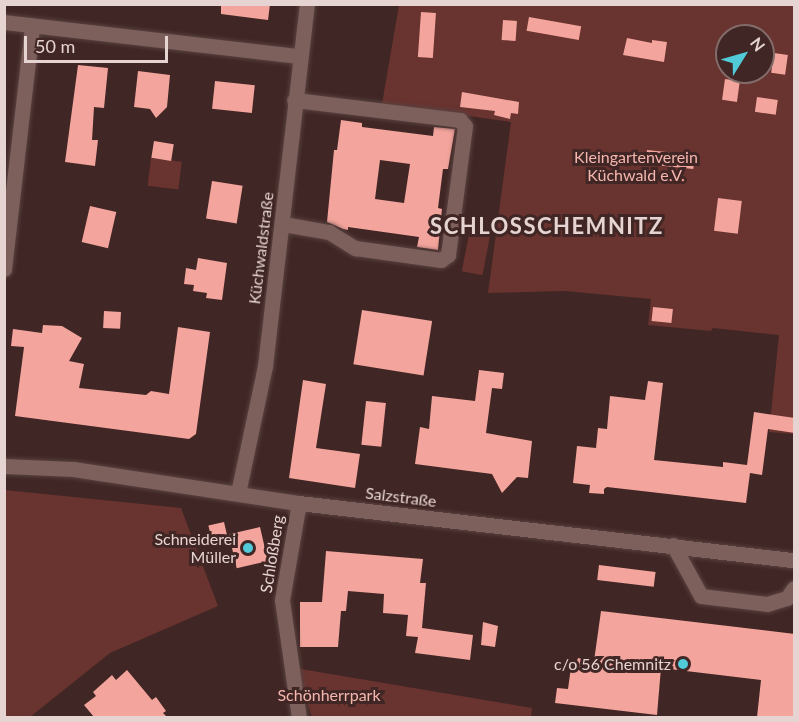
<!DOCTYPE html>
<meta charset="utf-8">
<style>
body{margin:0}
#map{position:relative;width:799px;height:722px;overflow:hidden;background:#402624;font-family:Lato,sans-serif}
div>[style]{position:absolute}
.green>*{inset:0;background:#69332f;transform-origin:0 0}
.building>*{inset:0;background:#f3a49c;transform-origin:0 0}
.roads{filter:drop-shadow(0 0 2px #584240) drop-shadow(0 0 2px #584240)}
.minor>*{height:15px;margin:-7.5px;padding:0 7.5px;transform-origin:7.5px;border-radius:7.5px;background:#7d5f5c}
.dots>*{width:16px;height:16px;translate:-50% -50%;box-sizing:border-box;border:3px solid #402624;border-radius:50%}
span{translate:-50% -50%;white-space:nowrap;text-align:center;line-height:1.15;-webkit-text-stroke:6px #402624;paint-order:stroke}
.park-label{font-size:16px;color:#f5b6ae}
.street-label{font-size:16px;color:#e5d4d1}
.poi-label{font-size:16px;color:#e5d4d1}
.right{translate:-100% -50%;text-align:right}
.district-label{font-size:22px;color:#e5d4d1;font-weight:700;letter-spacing:1.5px}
.frame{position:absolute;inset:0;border:6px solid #e5d4d1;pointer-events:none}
.north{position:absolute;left:715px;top:24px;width:60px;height:60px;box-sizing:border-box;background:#402624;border:2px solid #826c69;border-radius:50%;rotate:53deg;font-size:16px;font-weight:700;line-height:24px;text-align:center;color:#e5d4d1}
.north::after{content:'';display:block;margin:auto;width:21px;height:27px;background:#52cbd9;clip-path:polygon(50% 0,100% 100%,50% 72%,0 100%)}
.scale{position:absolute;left:24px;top:36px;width:144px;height:27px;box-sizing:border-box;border:3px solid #e5d4d1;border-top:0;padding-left:8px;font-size:18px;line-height:21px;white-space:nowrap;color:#e5d4d1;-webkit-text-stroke:4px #402624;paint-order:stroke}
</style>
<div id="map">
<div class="green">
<div style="clip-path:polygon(evenodd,399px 5px,794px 5px,794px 434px,769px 432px,779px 335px,713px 328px,711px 331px,648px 325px,651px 299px,565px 291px,488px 293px,511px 122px,382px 104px,399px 5px,727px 36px,763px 36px,763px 72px,727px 72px,727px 36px)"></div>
<div style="left:151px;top:158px;width:31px;height:28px;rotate:7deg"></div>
<div style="left:470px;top:229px;width:21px;height:43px;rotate:11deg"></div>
<div style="clip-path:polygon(5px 490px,181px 508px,218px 606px,110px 653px,30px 717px,5px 717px)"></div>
<div style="clip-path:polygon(295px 668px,532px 708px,531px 717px,312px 717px)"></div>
</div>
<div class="building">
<div style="clip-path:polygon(221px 4px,270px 4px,268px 20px,221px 14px)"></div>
<div style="left:421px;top:12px;width:15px;height:45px;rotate:4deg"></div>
<div style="left:529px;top:17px;width:53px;height:14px;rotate:10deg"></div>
<div style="left:503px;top:20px;width:14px;height:20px;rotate:4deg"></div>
<div style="clip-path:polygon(627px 38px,652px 43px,652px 40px,667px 42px,664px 62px,623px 55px)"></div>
<div style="left:774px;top:53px;width:14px;height:20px;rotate:8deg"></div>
<div style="clip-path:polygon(78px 65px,108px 68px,104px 108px,94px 107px,92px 140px,98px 140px,95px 166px,65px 162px)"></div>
<div style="clip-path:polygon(138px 71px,170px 75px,167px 107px,156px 118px,150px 109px,134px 107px)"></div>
<div style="left:725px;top:79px;width:15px;height:21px;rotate:8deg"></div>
<div style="left:215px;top:81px;width:40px;height:28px;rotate:6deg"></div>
<div style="clip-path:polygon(462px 92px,519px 102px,518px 114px,511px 113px,510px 119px,494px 115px,495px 111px,460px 107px)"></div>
<div style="left:757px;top:97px;width:21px;height:15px;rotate:8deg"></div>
<div style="clip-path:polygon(evenodd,341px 120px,362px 123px,362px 127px,433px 136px,434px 127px,455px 129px,448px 169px,443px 169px,438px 208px,442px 209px,438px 250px,417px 247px,419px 237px,348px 227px,348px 230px,343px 229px,327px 222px,334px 150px,337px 150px,341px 120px,380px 160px,410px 164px,404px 203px,375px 199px,380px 160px)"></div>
<div style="left:154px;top:141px;width:20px;height:17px;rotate:9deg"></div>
<div style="left:647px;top:150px;width:48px;height:14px;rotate:6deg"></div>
<div style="left:212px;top:181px;width:31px;height:38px;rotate:9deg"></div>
<div style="left:718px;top:198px;width:24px;height:33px;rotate:7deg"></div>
<div style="left:90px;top:206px;width:27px;height:37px;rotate:13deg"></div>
<div style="clip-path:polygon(198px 258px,227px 263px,222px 300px,206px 298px,207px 293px,193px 291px,194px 285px,184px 284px,186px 268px,196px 270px)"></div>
<div style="left:653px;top:307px;width:20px;height:14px;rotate:6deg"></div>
<div style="left:362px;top:310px;width:71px;height:55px;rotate:9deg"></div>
<div style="left:104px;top:311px;width:17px;height:17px;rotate:3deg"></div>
<div style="clip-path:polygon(43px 325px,62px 326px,82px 338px,69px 361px,84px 364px,79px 388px,146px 395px,151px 391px,169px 394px,178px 327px,210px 332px,196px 434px,189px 439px,15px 416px,24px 347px,11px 346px,13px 329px,42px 333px)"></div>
<div style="clip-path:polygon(479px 370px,504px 373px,502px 389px,492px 388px,486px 433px,532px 441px,528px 478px,517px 477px,502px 493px,492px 474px,415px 464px,420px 427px,429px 429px,432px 396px,475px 401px)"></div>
<div style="clip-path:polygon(303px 380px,326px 384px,316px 448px,360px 454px,355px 488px,289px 478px)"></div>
<div style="clip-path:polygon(648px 381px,663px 383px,654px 460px,723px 467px,723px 462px,747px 465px,754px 412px,795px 418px,795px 433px,768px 429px,762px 475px,750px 473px,746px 503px,607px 487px,604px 489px,604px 494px,589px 493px,590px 485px,573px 483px,577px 446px,596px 448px,598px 428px,607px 429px,610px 396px,645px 400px)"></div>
<div style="left:366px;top:401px;width:20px;height:44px;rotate:6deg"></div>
<div style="left:224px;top:522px;width:17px;height:16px;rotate:77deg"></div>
<div style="left:260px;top:527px;width:35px;height:32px;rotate:77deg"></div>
<div style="clip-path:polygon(326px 551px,423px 559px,420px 583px,426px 583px,422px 628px,473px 635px,470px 660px,415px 653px,418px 637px,406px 636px,408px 615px,383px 613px,384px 594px,348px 591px,346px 611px,341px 611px,338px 647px,300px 647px,300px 602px,322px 602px)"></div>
<div style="left:599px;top:565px;width:57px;height:15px;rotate:7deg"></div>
<div style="clip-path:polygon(601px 611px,795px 634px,795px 717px,757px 717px,761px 680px,661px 668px,657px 715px,555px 703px,557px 688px,568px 689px,572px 660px,577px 661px,578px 658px,594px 661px)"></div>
<div style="clip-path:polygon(483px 622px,498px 626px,495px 647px,481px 645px)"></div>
<div style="clip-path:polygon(127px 670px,152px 700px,156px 697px,166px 711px,163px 713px,167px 717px,94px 717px,84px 705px,96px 696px,93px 692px,112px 675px,116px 680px)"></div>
</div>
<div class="roads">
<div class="minor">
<div style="left:4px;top:22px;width:298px;rotate:6.6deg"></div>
<div style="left:283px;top:224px;width:47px;rotate:9.9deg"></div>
<div style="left:329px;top:232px;width:31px;rotate:32deg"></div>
<div style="left:355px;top:248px;width:87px;rotate:7.9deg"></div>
<div style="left:441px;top:260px;width:9px;rotate:-36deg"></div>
<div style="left:448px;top:255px;width:130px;rotate:-82.5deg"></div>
<div style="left:465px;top:126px;width:8px;rotate:-130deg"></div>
<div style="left:460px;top:120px;width:167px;rotate:-173.1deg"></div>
<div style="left:4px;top:269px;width:245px;rotate:-83.4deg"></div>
<div style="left:4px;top:466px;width:69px;rotate:2.5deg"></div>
<div style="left:73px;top:469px;width:229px;rotate:8.6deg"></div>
<div style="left:299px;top:503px;width:498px;rotate:6.6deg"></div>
<div style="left:238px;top:493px;width:130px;rotate:-78deg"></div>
<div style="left:265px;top:366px;width:364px;rotate:-83.4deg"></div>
<div style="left:673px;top:545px;width:58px;rotate:61.2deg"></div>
<div style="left:701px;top:596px;width:66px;rotate:6.9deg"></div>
<div style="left:767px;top:604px;width:21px;rotate:-17deg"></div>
<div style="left:787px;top:598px;width:12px;rotate:-55deg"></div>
<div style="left:299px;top:718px;width:119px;rotate:-98.2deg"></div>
<div style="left:282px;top:600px;width:98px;rotate:-80.1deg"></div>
</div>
</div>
<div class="dots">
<div style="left:248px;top:548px;background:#52cbd9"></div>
<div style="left:683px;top:664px;background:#52cbd9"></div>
</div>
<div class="park-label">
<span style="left:636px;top:166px">Kleingartenverein<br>Küchwald e.V.</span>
<span style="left:329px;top:695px">Schönherrpark</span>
</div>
<div class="street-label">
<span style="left:261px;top:248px;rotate:-83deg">Küchwaldstraße</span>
<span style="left:401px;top:497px;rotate:7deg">Salzstraße</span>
<span style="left:272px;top:554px;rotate:-81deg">Schloßberg</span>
</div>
<div class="poi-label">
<span class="right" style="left:236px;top:548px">Schneiderei<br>Müller</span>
<span class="right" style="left:671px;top:664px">c/o 56 Chemnitz</span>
</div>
<div class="district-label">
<span style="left:547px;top:226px">SCHLOSSCHEMNITZ</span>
</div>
<div class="frame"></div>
<div class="north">N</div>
<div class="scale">50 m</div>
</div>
